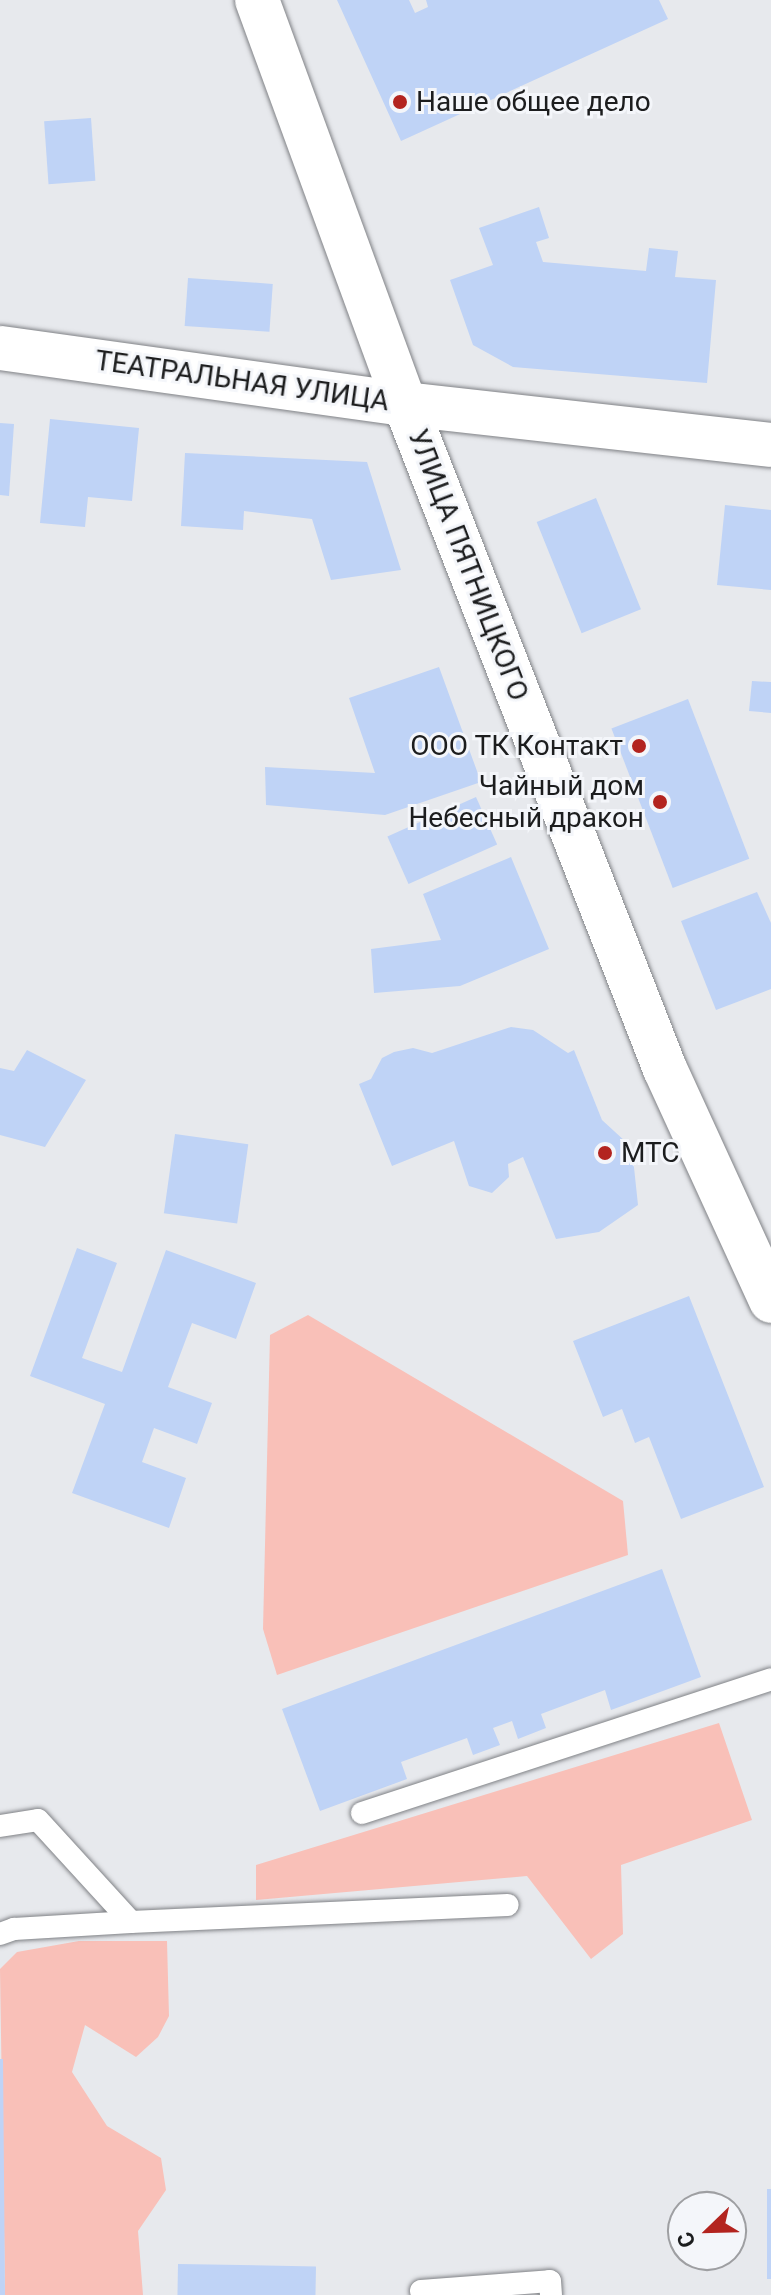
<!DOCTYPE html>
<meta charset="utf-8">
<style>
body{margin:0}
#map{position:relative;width:771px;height:2295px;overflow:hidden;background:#e7e9ed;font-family:Roboto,sans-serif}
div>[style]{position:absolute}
.green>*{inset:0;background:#f9c0b8}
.building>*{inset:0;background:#bfd3f6;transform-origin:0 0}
.roads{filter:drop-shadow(0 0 2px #808286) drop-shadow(0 0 2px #808286)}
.service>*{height:22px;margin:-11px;padding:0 11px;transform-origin:11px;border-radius:11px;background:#fff}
.tertiary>*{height:44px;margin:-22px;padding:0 22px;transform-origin:22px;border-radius:22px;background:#fff}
.dots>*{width:22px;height:22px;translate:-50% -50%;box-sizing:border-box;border:4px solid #f4f6fa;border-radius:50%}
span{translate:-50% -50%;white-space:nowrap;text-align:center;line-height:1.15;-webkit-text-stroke:6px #f4f6fa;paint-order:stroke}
.poi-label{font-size:28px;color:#1c1d1e}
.left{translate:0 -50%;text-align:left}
.right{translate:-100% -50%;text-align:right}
.street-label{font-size:28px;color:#1c1d1e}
.north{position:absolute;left:667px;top:2191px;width:80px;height:80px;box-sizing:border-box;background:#f4f6fa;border:2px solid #9e9fa2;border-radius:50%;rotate:247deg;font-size:22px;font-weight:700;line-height:32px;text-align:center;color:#1c1d1e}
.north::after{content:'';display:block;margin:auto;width:28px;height:36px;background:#b3241f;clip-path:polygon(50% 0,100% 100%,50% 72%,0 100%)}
</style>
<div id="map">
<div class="green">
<div style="clip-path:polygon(308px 1315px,623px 1501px,628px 1555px,277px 1675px,263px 1629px,270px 1335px)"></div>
<div style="clip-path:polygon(719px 1723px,752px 1820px,621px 1865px,623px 1934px,591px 1959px,527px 1876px,256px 1900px,256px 1865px)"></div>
<div style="clip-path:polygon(79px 1941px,167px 1941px,169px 2016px,158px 2037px,136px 2057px,85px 2025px,72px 2072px,107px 2126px,161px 2158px,166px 2190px,138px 2231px,143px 2295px,5px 2295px,0 1969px,17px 1952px)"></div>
</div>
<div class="building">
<div style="clip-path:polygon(337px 0,409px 0,415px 13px,428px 7px,426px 0,659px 0,668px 19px,401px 141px)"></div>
<div style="left:91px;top:118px;width:63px;height:47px;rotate:86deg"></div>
<div style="clip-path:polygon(539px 207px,549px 238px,536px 242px,543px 262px,646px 271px,649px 248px,678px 251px,675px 277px,716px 280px,707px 383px,513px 367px,473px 345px,450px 280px,493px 265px,479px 228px)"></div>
<div style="left:188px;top:278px;width:85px;height:48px;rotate:4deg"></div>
<div style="clip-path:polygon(50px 419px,139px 428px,132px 501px,88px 497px,85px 527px,40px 523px)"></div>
<div style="clip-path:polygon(0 423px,14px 424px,9px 496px,0 495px)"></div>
<div style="clip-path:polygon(185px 453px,367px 462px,401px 570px,331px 580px,312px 519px,244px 511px,243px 530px,181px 526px)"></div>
<div style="left:596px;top:498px;width:120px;height:64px;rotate:68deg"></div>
<div style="clip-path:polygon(725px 505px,771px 510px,771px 590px,717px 585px)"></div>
<div style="clip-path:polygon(439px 667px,481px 782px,385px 815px,266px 805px,265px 767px,375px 773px,349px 698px)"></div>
<div style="clip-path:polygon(752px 681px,771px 682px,771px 713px,749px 711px)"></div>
<div style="left:688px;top:699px;width:171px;height:82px;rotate:69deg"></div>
<div style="left:476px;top:797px;width:52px;height:97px;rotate:66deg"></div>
<div style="clip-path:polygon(511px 857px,549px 949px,460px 986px,374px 993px,371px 949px,441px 940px,423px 894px)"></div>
<div style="clip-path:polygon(757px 892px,771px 923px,771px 989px,716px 1010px,681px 921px)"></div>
<div style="clip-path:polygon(511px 1027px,533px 1030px,568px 1053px,574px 1050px,602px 1120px,626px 1142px,633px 1158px,638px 1205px,599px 1232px,556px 1239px,523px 1157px,508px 1164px,509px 1177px,492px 1193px,469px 1186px,454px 1141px,392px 1166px,359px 1084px,371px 1079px,382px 1058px,394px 1052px,413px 1048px,432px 1053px)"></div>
<div style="clip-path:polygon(27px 1050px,86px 1080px,45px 1147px,0 1135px,0 1068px,14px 1071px)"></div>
<div style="left:175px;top:1134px;width:74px;height:80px;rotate:8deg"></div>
<div style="clip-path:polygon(77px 1248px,117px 1263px,82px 1358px,122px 1372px,166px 1250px,256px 1283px,236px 1339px,192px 1323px,168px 1387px,212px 1403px,197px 1444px,154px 1428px,142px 1462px,186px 1478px,169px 1528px,72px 1493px,105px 1404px,30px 1376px)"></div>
<div style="clip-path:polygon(689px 1296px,764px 1487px,681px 1519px,649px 1437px,635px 1443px,622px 1409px,603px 1417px,573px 1341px)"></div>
<div style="clip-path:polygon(662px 1569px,701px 1677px,611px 1710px,605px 1690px,541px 1714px,546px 1728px,518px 1739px,512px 1721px,493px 1728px,500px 1745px,473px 1755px,467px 1738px,401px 1762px,407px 1779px,320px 1811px,282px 1709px)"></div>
<div style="clip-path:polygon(0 2059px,3px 2059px,5px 2295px,0 2295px)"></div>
<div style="left:767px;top:2189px;width:4px;height:90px"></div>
<div style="left:178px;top:2264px;width:138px;height:31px;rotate:1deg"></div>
</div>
<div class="roads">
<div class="service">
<div style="left:362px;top:1813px;width:430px;rotate:-18.1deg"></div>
<div style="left:0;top:1826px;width:38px;rotate:-9deg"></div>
<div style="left:38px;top:1820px;width:138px;rotate:47.6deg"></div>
<div style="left:131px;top:1922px;width:377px;rotate:-2.6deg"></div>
<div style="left:0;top:1934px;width:15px;rotate:-20deg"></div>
<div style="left:14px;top:1929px;width:117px;rotate:-3.4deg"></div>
<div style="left:421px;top:2291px;width:129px;rotate:-4.4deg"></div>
<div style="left:550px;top:2281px;width:14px;rotate:86deg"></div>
</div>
<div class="tertiary">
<div style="left:257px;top:0;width:430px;rotate:69.9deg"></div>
<div style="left:405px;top:404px;width:714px;rotate:68.65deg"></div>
<div style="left:665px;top:1069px;width:255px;rotate:65.4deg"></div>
<div style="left:0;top:348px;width:409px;rotate:7.9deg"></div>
<div style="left:405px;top:404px;width:368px;rotate:6.4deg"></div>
</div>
</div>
<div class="dots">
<div style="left:400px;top:102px;background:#b3241f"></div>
<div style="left:639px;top:746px;background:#b3241f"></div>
<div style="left:660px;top:802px;background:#b3241f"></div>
<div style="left:605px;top:1153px;background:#b3241f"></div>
</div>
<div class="poi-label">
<span class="left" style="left:416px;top:102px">Наше общее дело</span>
<span class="right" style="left:623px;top:746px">ООО ТК Контакт</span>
<span class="right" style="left:644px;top:802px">Чайный дом<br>Небесный дракон</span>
<span class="left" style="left:621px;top:1153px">МТС</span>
</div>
<div class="street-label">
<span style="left:242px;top:381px;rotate:8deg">ТЕАТРАЛЬНАЯ УЛИЦА</span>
<span style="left:468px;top:565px;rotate:69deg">УЛИЦА ПЯТНИЦКОГО</span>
</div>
<div class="north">С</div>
</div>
